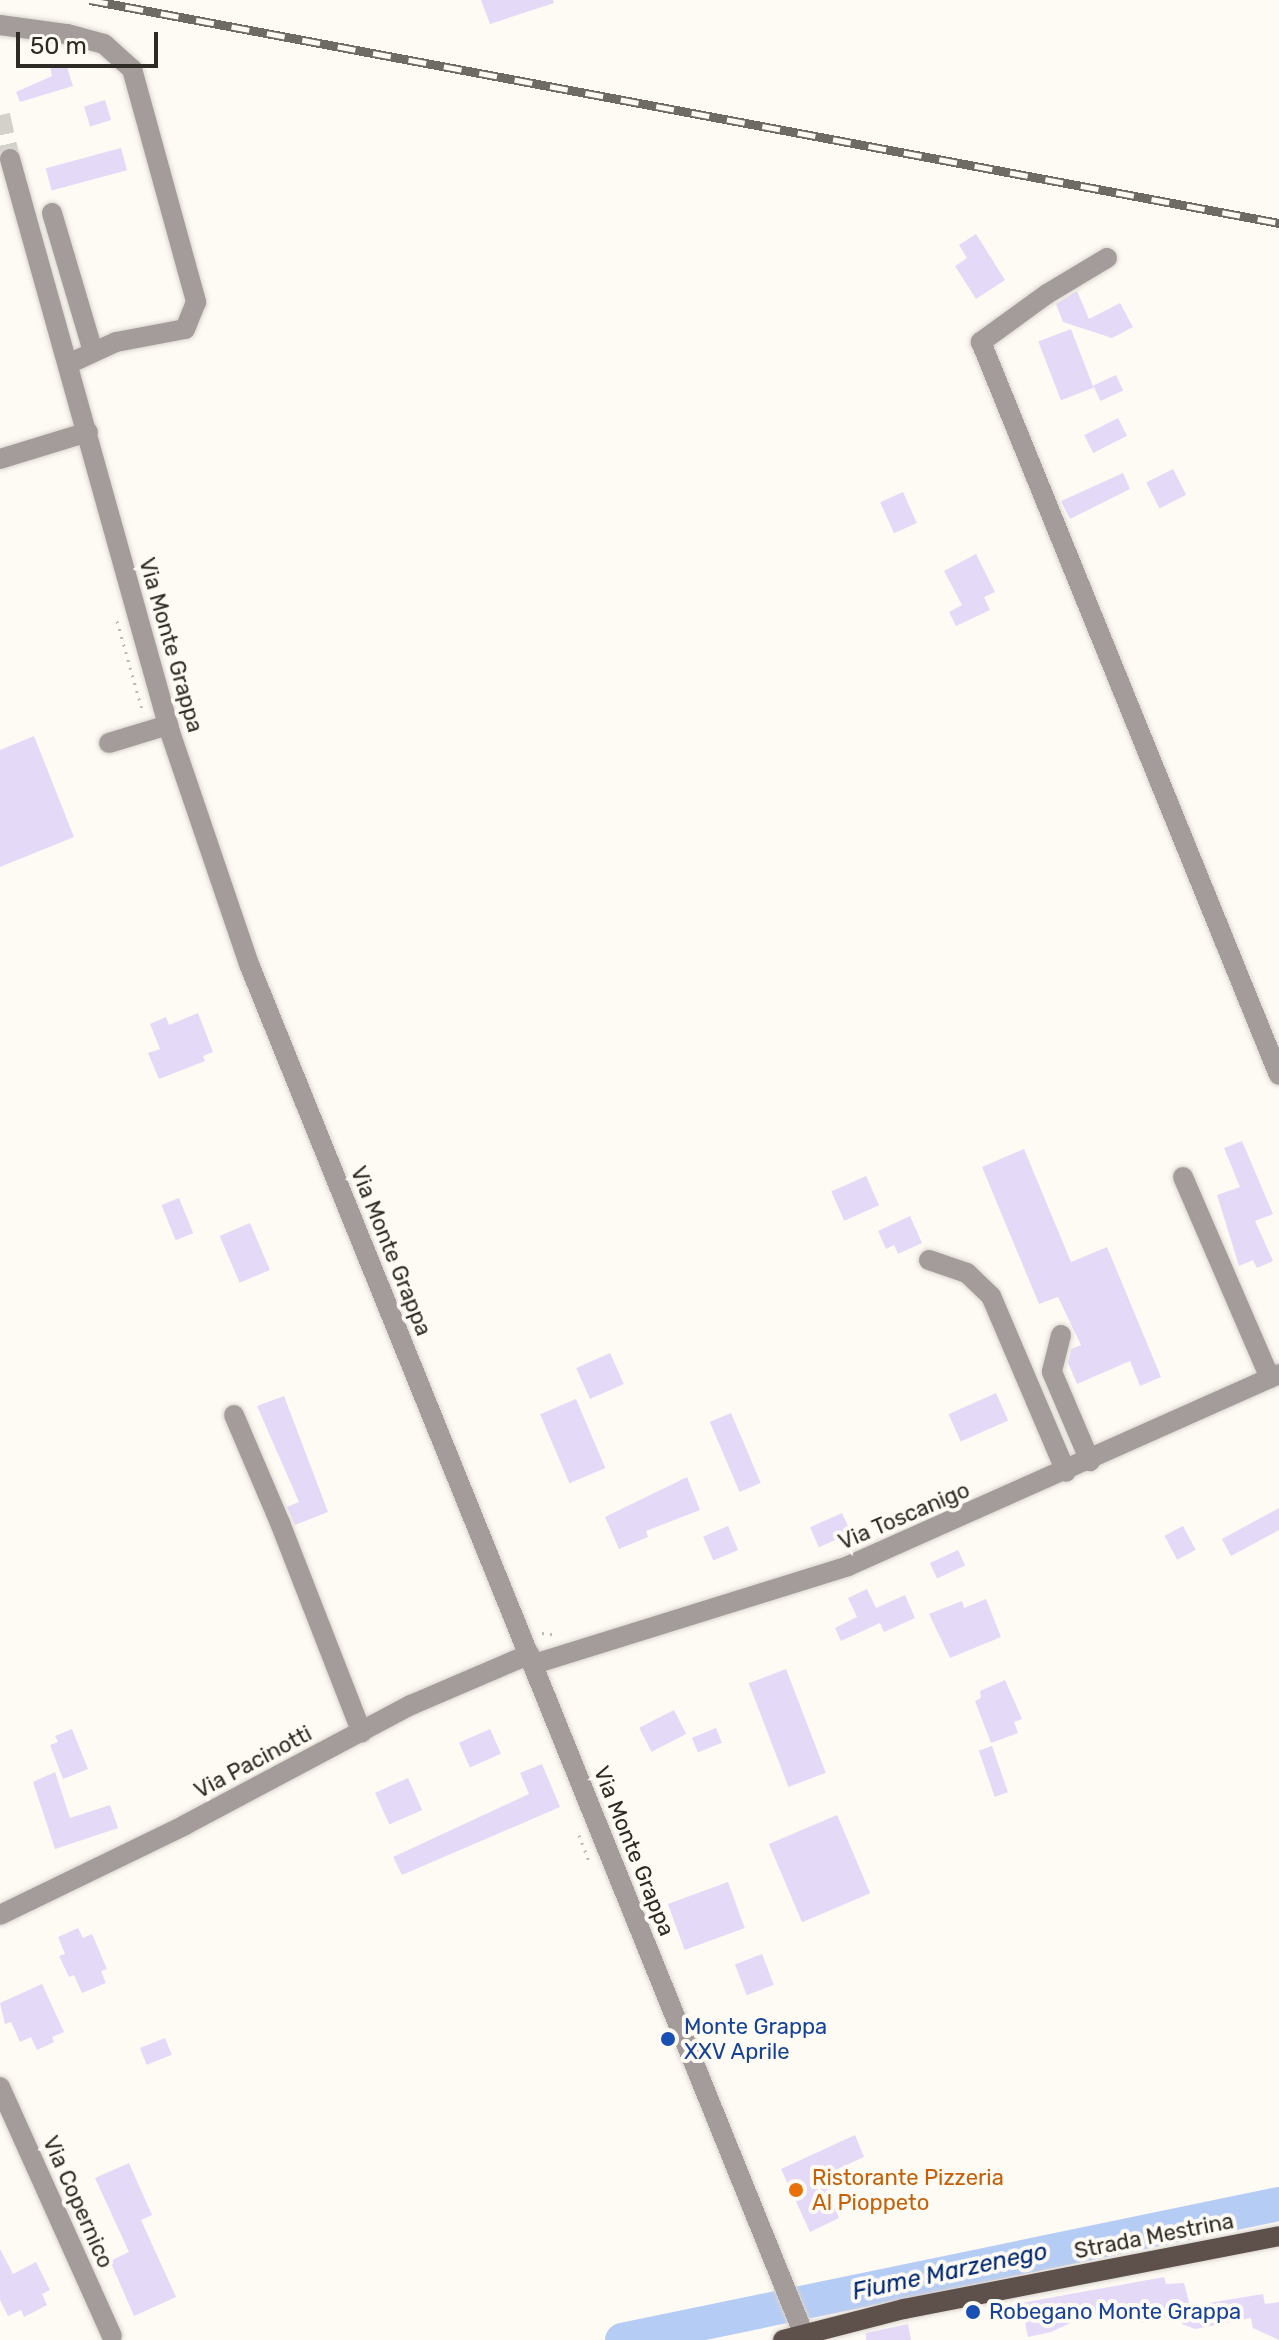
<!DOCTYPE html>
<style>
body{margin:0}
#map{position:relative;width:1279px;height:2340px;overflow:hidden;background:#fefaf4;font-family:Rubik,sans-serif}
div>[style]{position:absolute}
.river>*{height:34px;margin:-17px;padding:0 17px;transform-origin:17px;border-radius:17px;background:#b5ccf5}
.building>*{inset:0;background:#e4daf8;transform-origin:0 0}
.minor-tunnel>*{height:20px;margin-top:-10px;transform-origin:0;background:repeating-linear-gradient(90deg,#d4d1cb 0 20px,transparent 0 30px)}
.path>*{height:3px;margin-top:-1.5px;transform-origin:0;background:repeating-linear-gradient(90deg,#bdb9b3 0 2px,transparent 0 8px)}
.roads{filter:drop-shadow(0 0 2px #d9d5cf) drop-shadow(0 0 2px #d9d5cf)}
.minor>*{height:20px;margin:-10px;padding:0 10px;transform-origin:10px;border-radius:10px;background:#a49c9a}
.major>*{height:20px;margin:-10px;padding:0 10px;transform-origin:10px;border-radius:10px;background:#5e514c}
.rail>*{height:9px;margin-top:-4.5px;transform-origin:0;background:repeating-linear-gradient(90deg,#fefaf4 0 18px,#6e6b65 0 36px);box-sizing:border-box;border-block:2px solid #6e6b65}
.dots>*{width:22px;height:22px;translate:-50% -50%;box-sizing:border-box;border:4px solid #fefaf4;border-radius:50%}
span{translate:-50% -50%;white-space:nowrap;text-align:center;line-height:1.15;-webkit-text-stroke:8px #fefaf4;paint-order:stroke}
.street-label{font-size:22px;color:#2e2b25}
.transit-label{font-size:22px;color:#164399}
.left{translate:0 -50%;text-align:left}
.food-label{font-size:22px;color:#c56008}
.water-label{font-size:24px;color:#012873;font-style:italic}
.scale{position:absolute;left:16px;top:32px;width:142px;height:36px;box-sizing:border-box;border:4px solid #2e2b25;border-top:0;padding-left:10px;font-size:24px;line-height:28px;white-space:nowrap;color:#2e2b25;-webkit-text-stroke:6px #fefaf4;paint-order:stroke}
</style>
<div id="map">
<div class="river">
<div style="left:622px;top:2340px;width:671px;rotate:-11.7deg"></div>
</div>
<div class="building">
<div style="clip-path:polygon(481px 0,553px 0,554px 3px,490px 24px)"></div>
<div style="clip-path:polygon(66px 64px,73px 86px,20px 102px,16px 92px,52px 76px,50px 66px)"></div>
<div style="left:105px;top:100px;width:21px;height:22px;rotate:73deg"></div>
<div style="left:121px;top:148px;width:23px;height:78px;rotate:75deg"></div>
<div style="clip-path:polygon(976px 234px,1005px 280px,976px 299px,955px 266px,967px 258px,959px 245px)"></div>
<div style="clip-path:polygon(1077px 291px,1089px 319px,1120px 303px,1133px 327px,1112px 338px,1063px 322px,1056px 304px)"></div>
<div style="left:1071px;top:329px;width:63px;height:35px;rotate:69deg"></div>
<div style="left:1116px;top:375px;width:17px;height:25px;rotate:65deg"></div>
<div style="left:1118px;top:418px;width:20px;height:38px;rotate:63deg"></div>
<div style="left:1173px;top:469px;width:29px;height:30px;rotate:63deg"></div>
<div style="clip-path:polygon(1123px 473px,1130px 489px,1070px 519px,1061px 501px)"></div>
<div style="left:903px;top:492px;width:34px;height:25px;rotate:66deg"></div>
<div style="clip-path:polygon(976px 554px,995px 592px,984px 597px,990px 610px,956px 626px,949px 612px,962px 605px,944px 571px)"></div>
<div style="clip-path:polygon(34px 736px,74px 837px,0 867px,0 750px)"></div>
<div style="clip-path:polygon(198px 1013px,213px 1052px,203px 1056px,205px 1061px,159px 1079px,148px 1053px,160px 1049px,150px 1024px,166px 1017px,169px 1025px)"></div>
<div style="clip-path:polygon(1242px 1141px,1273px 1214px,1255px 1221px,1273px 1261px,1257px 1268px,1253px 1260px,1239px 1266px,1217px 1195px,1240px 1187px,1224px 1148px)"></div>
<div style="clip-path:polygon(1024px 1149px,1071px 1262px,1107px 1247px,1161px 1377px,1140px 1386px,1130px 1361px,1077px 1384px,1068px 1363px,1071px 1349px,1081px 1345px,1058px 1297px,1039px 1304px,982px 1167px)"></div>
<div style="left:866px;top:1176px;width:32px;height:38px;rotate:66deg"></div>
<div style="left:179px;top:1198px;width:38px;height:19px;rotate:68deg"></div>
<div style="clip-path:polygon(910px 1216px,922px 1243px,898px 1254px,894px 1245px,886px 1249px,878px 1231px)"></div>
<div style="left:250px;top:1223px;width:51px;height:33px;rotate:67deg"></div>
<div style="left:610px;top:1353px;width:34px;height:37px;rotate:66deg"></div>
<div style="left:996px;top:1393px;width:30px;height:52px;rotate:66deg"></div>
<div style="clip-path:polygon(284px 1396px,328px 1512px,295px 1525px,287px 1507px,299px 1502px,257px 1406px)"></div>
<div style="left:576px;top:1399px;width:75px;height:39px;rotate:67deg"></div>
<div style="left:731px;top:1413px;width:76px;height:23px;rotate:67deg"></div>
<div style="clip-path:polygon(687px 1477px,700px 1510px,646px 1531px,648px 1537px,619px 1549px,605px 1517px)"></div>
<div style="clip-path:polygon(1279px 1508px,1279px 1530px,1231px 1556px,1222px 1539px)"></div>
<div style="left:842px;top:1513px;width:22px;height:35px;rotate:66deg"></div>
<div style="left:728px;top:1526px;width:26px;height:27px;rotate:67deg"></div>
<div style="left:1183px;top:1526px;width:27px;height:21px;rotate:62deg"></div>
<div style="left:958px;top:1550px;width:17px;height:31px;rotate:65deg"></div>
<div style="clip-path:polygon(867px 1589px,876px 1608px,905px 1595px,915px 1618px,884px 1632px,880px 1623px,841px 1641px,835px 1628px,857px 1617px,848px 1598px)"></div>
<div style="clip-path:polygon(986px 1599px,1001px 1637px,950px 1658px,929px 1614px,962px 1601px,964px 1608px)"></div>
<div style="left:786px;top:1669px;width:111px;height:40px;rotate:69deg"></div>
<div style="clip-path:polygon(1005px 1680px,1022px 1719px,1014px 1722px,1018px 1733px,991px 1743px,975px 1701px,981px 1698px,980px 1691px)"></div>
<div style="left:674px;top:1710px;width:27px;height:39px;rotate:63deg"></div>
<div style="left:716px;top:1728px;width:16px;height:26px;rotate:68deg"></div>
<div style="clip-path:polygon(72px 1729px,88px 1769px,63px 1779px,50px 1745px,58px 1742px,55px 1736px)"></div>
<div style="left:490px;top:1729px;width:27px;height:34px;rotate:66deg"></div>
<div style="left:992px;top:1746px;width:49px;height:14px;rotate:71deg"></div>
<div style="clip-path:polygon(542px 1764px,560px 1807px,402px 1875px,393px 1857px,529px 1794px,520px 1773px)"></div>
<div style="clip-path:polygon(55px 1772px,70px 1818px,110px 1805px,118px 1828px,55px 1849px,33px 1782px)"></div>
<div style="left:408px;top:1778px;width:35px;height:36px;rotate:66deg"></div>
<div style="left:837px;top:1815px;width:85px;height:74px;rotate:67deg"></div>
<div style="left:728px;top:1882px;width:49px;height:64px;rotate:70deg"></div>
<div style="clip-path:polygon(78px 1928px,83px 1938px,92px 1934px,107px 1969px,101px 1971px,106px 1983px,82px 1993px,74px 1975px,69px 1977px,59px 1956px,65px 1954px,58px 1937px)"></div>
<div style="left:762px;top:1954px;width:33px;height:29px;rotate:69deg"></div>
<div style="clip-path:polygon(42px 1984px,64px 2032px,52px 2037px,54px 2042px,37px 2050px,31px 2037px,20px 2042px,11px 2022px,5px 2024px,0 2003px)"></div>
<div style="left:165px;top:2038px;width:18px;height:27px;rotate:68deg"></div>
<div style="clip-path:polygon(855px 2135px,864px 2157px,822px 2176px,839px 2218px,810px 2232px,781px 2169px)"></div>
<div style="clip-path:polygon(129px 2163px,152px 2215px,141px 2220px,176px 2297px,134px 2316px,110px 2261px,129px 2252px,95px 2178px)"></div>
<div style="clip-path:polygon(0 2249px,13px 2274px,36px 2262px,50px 2290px,42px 2294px,47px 2305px,24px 2317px,21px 2310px,8px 2316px,0 2300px)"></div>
<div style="clip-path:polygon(1164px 2277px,1166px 2284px,1184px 2283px,1190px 2306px,1263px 2294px,1265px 2304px,1279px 2302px,1279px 2340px,1253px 2328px,1251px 2318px,1195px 2329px,1182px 2324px,1181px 2315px,1140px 2323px,1137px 2307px,1084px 2317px,1051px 2332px,1028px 2337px,1021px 2303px)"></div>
<div style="clip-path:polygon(908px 2324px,911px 2340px,866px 2340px,866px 2333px)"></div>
</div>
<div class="minor-tunnel">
<div style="left:0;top:115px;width:45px;rotate:77.2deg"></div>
</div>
<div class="path">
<div style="left:117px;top:621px;width:96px;rotate:74.2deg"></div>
<div style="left:542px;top:1633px;width:16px;rotate:7deg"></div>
<div style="left:579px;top:1835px;width:28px;rotate:69deg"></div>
</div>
<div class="roads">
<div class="minor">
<div style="left:0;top:25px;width:68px;rotate:7.7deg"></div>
<div style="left:67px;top:34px;width:38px;rotate:15deg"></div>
<div style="left:104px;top:44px;width:38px;rotate:42deg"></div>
<div style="left:132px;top:69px;width:242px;rotate:74.6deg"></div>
<div style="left:196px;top:302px;width:29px;rotate:112deg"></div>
<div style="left:185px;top:329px;width:70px;rotate:169.3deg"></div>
<div style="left:116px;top:342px;width:53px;rotate:155.4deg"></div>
<div style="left:10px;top:159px;width:595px;rotate:74.4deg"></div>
<div style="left:170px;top:732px;width:245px;rotate:71.2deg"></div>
<div style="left:249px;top:964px;width:1479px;rotate:67.96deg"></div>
<div style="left:52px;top:213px;width:144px;rotate:73.5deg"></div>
<div style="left:1107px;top:258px;width:70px;rotate:149deg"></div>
<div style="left:1047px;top:294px;width:82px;rotate:144deg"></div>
<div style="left:981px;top:342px;width:791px;rotate:67.88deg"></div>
<div style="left:0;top:459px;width:92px;rotate:-17.1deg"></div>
<div style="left:109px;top:743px;width:62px;rotate:-17deg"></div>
<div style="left:1183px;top:1177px;width:219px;rotate:66.6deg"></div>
<div style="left:929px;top:1260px;width:40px;rotate:18.9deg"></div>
<div style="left:967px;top:1273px;width:33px;rotate:44deg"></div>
<div style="left:991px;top:1296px;width:191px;rotate:66.9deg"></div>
<div style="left:1061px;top:1335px;width:38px;rotate:104deg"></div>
<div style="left:1052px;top:1372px;width:97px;rotate:66.9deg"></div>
<div style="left:234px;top:1415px;width:117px;rotate:66.9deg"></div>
<div style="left:280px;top:1523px;width:225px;rotate:68.7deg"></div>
<div style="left:534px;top:1664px;width:329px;rotate:-17.3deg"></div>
<div style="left:848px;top:1566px;width:472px;rotate:-24deg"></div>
<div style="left:0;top:1915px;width:206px;rotate:-25.9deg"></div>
<div style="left:185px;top:1825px;width:256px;rotate:-28deg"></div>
<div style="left:411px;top:1705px;width:129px;rotate:-23.2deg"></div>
<div style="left:0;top:2087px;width:273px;rotate:65.8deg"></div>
</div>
<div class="major">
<div style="left:783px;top:2340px;width:125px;rotate:-14.4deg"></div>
<div style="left:904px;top:2309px;width:382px;rotate:-11deg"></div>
</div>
</div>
<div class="rail">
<div style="left:90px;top:0;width:1210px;rotate:10.62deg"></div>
</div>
<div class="dots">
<div style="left:668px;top:2039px;background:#1a4fb4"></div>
<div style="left:796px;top:2190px;background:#e8710a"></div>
<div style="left:973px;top:2312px;background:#1a4fb4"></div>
</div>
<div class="street-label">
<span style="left:171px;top:645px;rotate:74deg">Via Monte Grappa</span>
<span style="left:391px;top:1251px;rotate:68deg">Via Monte Grappa</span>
<span style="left:904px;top:1516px;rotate:-23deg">Via Toscanigo</span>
<span style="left:253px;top:1762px;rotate:-28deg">Via Pacinotti</span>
<span style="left:634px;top:1851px;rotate:68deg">Via Monte Grappa</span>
<span style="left:78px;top:2202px;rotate:66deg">Via Copernico</span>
<span style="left:1154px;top:2236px;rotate:-11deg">Strada Mestrina</span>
</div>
<div class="transit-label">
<span class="left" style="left:684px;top:2039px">Monte Grappa<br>XXV Aprile</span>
<span class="left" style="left:989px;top:2312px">Robegano Monte Grappa</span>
</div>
<div class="food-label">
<span class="left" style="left:812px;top:2190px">Ristorante Pizzeria<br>Al Pioppeto</span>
</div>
<div class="water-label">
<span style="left:950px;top:2272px;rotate:-12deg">Fiume Marzenego</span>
</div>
<div class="scale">50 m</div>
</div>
